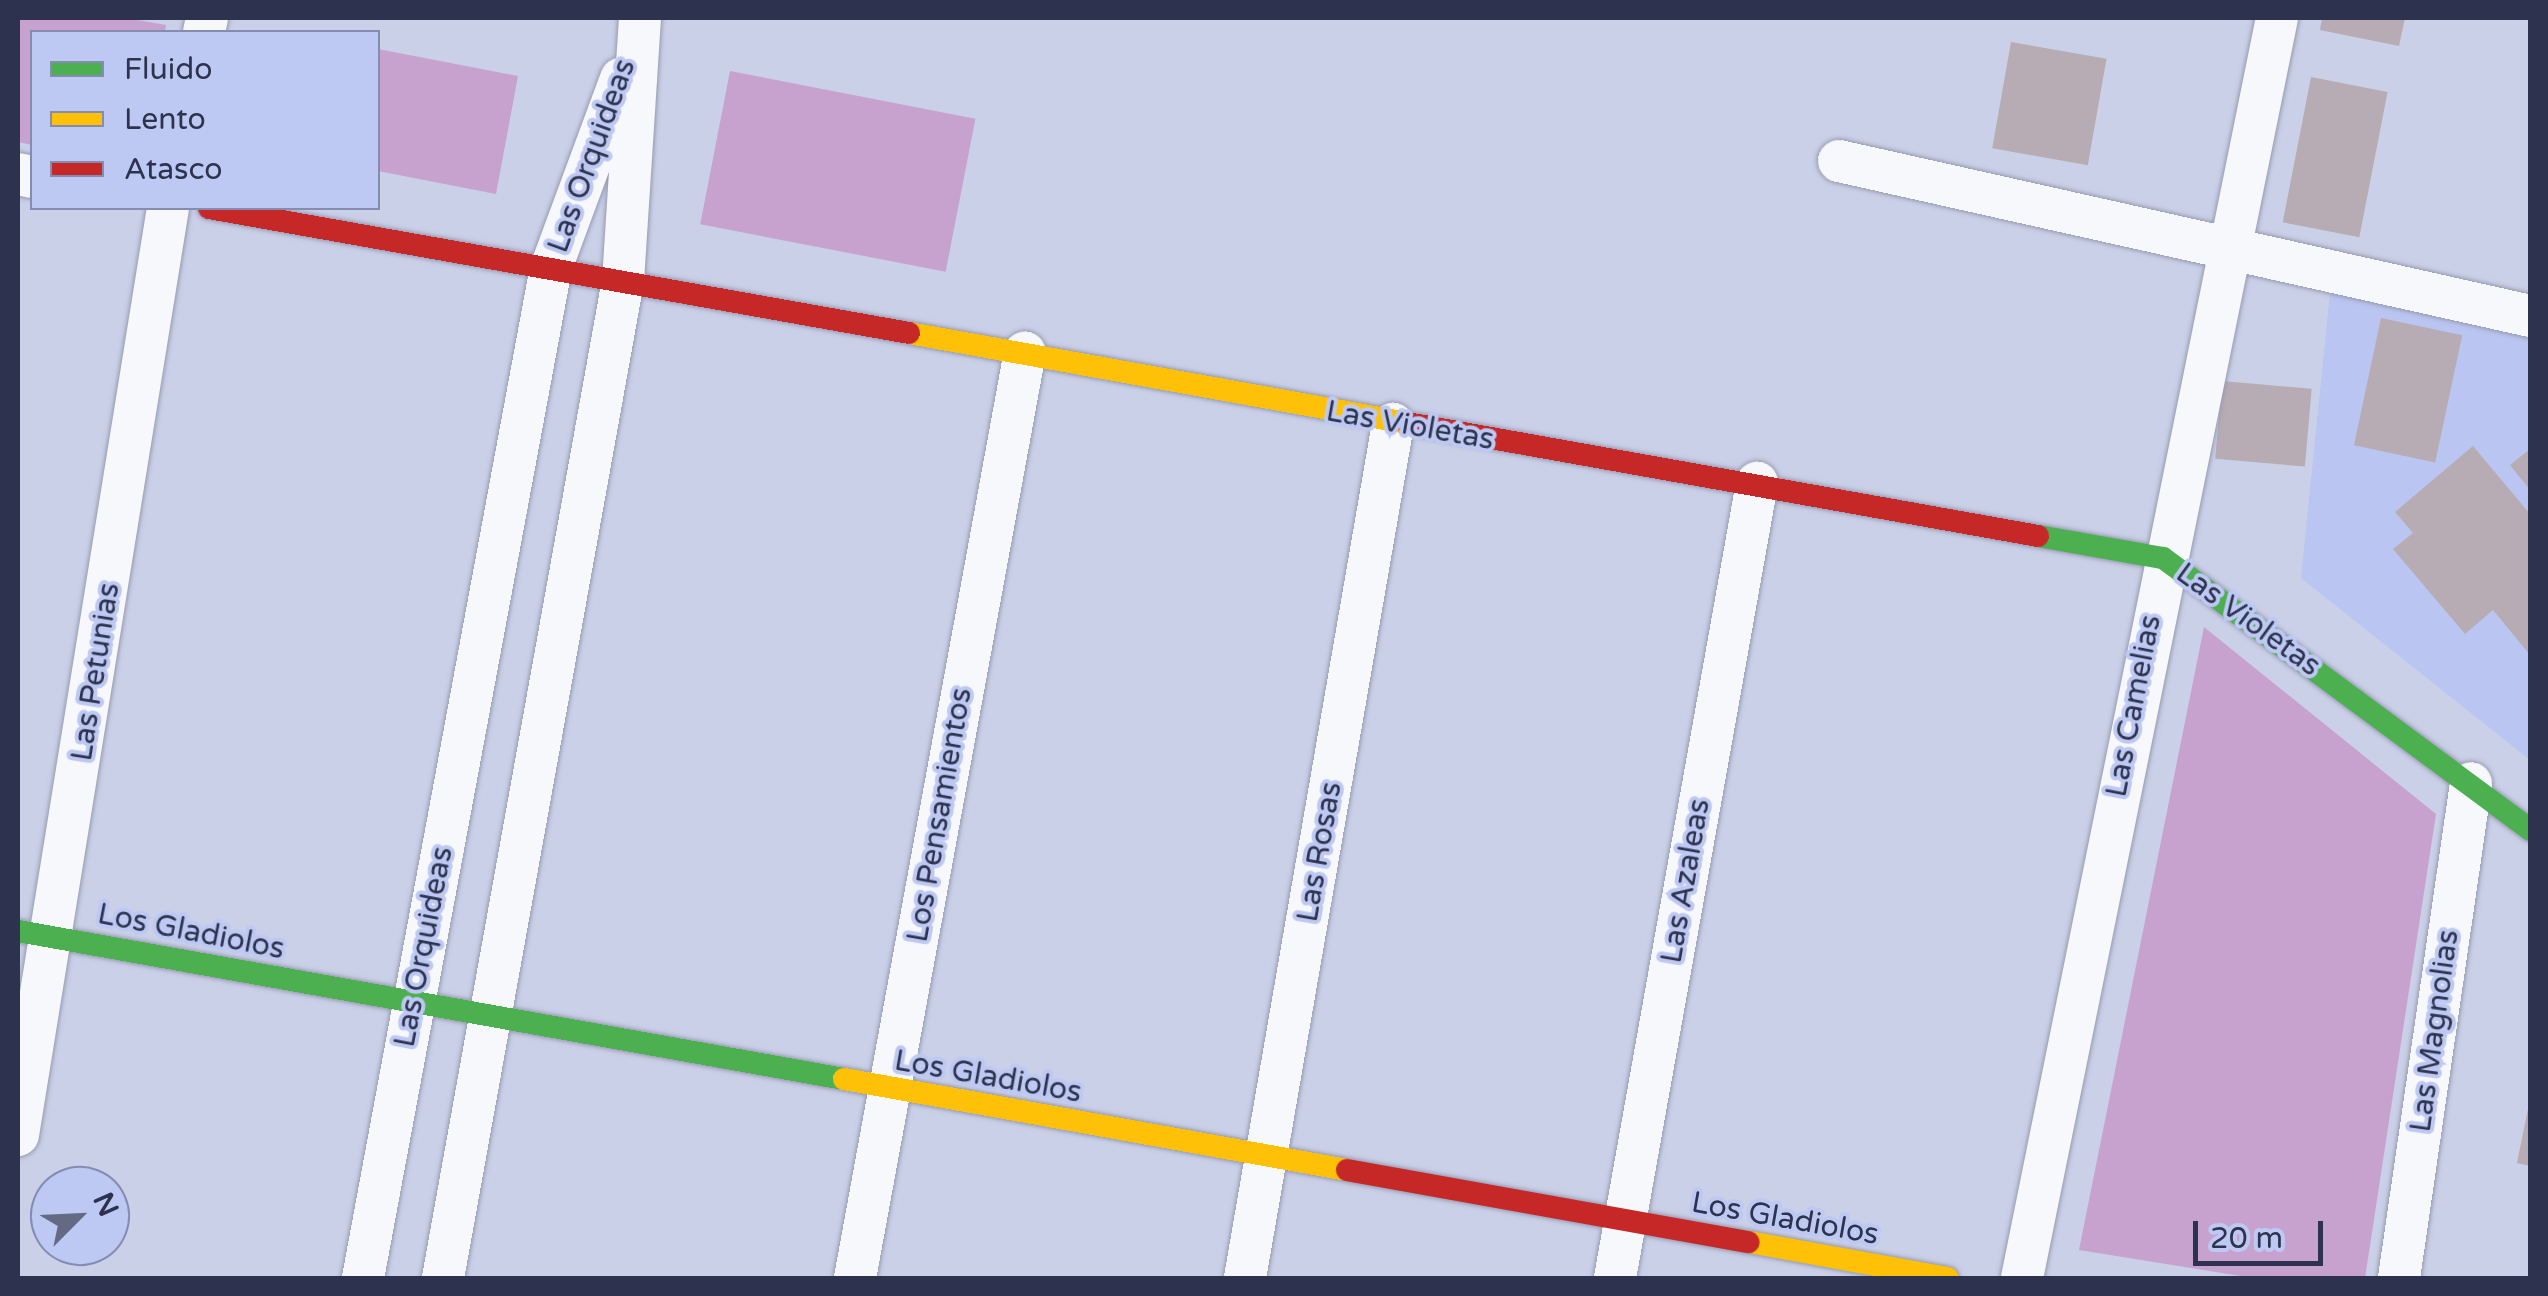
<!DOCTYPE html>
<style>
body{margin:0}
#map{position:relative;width:2548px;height:1296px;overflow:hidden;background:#cad0e7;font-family:"Varela Round",sans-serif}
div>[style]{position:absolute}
.built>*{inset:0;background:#bac5f1}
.green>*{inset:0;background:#c8a2ce;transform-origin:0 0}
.building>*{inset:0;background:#b7acb3;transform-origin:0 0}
.roads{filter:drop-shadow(0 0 2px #969bb2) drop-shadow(0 0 2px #969bb2)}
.street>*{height:42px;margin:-21px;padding:0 21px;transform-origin:21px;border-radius:21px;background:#f7f8fb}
.fast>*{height:22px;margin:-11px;padding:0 11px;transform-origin:11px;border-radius:11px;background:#4caf50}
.slow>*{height:22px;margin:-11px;padding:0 11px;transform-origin:11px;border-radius:11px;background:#ffc107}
.jam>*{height:22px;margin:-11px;padding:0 11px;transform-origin:11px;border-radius:11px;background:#c62828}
span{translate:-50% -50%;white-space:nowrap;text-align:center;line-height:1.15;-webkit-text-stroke:8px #bec9f3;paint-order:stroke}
.street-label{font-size:30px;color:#2d334e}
.frame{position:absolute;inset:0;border:20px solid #2d334e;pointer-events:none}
.legend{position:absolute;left:30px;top:30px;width:350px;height:180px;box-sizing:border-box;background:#bec9f3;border:2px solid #848db1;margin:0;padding:12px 18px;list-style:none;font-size:30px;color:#2d334e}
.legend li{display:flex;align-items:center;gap:20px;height:50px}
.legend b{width:50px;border:2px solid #848db1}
.north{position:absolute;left:30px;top:1166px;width:100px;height:100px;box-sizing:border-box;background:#bec9f3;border:2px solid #848db1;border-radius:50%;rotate:66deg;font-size:28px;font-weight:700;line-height:40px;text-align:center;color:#2d334e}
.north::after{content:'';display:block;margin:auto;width:35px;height:45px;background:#646a84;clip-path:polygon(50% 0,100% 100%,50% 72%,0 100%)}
.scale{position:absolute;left:2193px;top:1221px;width:130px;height:45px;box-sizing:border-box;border:5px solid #2d334e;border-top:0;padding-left:12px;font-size:30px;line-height:35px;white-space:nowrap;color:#2d334e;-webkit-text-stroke:8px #bec9f3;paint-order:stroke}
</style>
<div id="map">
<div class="built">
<div style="clip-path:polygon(2331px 283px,2530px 332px,2530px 760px,2301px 578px)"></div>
</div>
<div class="green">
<div style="clip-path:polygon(18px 18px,126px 18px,166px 25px,165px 32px,32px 32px,32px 145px,18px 142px)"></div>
<div style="clip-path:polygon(378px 49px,518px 76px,496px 194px,378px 171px)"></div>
<div style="left:730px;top:71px;width:250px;height:156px;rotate:11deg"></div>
<div style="clip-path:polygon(2204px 627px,2436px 814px,2365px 1278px,2253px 1278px,2079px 1250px)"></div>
</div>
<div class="building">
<div style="clip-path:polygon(2322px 18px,2405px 18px,2399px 46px,2320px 30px)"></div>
<div style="left:2011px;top:42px;width:97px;height:108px;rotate:10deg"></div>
<div style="left:2311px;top:77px;width:78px;height:148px;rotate:11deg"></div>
<div style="left:2381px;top:318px;width:83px;height:130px;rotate:12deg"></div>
<div style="left:2222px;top:381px;width:90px;height:78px;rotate:5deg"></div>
<div style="clip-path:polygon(2473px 446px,2530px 514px,2530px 655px,2493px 610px,2465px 634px,2393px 549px,2413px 533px,2395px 512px)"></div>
<div style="clip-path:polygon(2530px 449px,2530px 490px,2510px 465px)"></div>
<div style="clip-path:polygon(2530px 1099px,2530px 1166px,2517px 1163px)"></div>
</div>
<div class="roads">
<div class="street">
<div style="left:204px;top:32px;width:14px;rotate:-78deg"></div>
<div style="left:1839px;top:161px;width:708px;rotate:12.64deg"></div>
<div style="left:18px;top:174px;width:14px;rotate:12deg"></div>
<div style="left:18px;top:1135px;width:939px;rotate:-80.81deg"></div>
<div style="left:363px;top:1278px;width:1027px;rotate:-79.46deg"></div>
<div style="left:551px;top:268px;width:202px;rotate:-69.7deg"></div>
<div style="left:443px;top:1278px;width:1013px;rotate:-79.77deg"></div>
<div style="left:623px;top:281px;width:264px;rotate:-86.3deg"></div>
<div style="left:855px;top:1278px;width:941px;rotate:-79.6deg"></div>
<div style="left:1245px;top:1278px;width:867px;rotate:-80.17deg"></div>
<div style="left:1615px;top:1278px;width:808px;rotate:-79.87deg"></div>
<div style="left:2022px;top:1278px;width:1286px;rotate:-78.56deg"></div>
<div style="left:2399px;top:1278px;width:500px;rotate:-81.72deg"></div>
</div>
<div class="fast">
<div style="left:2038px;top:536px;width:127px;rotate:10deg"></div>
<div style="left:2163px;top:558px;width:457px;rotate:36.5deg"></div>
<div style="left:18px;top:931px;width:839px;rotate:10.16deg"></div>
</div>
<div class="slow">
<div style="left:909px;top:333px;width:506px;rotate:10.24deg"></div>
<div style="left:844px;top:1079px;width:511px;rotate:10.25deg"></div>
<div style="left:1749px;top:1242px;width:202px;rotate:10.3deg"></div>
</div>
<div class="jam">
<div style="left:209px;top:208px;width:711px;rotate:10.12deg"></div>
<div style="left:1407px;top:423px;width:641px;rotate:10.15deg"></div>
<div style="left:1347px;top:1170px;width:408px;rotate:10.2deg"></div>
</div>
</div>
<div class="street-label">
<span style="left:592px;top:156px;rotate:-70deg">Las Orquideas</span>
<span style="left:1410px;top:426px;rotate:10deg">Las Violetas</span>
<span style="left:2248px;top:620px;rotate:36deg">Las Violetas</span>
<span style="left:96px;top:672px;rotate:-81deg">Las Petunias</span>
<span style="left:2134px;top:706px;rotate:-79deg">Las Camelias</span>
<span style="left:940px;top:815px;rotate:-80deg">Los Pensamientos</span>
<span style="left:1320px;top:852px;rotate:-80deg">Las Rosas</span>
<span style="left:1686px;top:881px;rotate:-80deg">Las Azaleas</span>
<span style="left:191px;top:932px;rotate:11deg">Los Gladiolos</span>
<span style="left:424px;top:947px;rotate:-79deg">Las Orquideas</span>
<span style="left:2435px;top:1031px;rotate:-82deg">Las Magnolias</span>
<span style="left:988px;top:1077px;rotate:10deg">Los Gladiolos</span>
<span style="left:1785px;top:1219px;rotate:10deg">Los Gladiolos</span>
</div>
<div class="frame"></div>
<ul class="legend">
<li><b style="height:12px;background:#4caf50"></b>Fluido</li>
<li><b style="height:12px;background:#ffc107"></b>Lento</li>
<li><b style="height:12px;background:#c62828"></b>Atasco</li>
</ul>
<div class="north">N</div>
<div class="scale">20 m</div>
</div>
